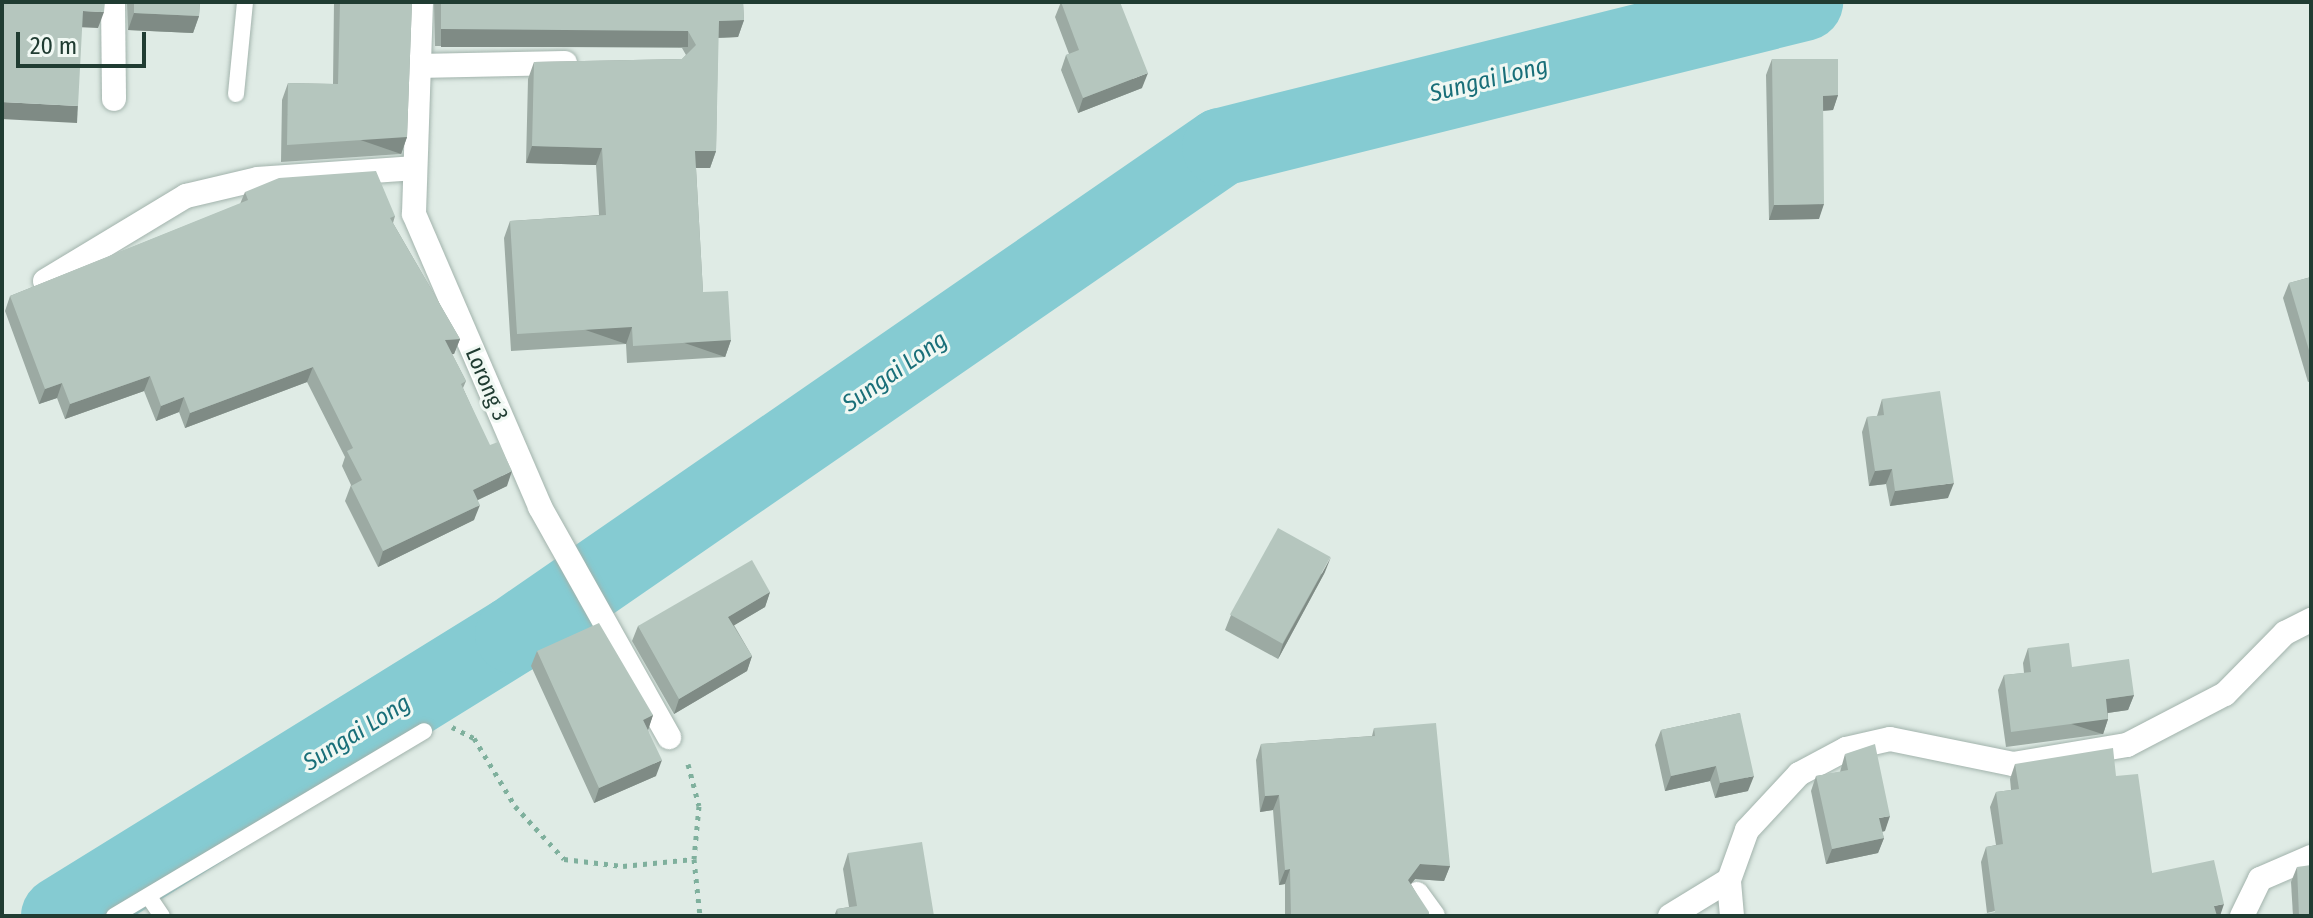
<!DOCTYPE html>
<style>
body{margin:0}
#map{position:relative;width:2313px;height:918px;overflow:hidden;background:#dfebe5;font-family:"Fira Sans Condensed",sans-serif}
div>[style]{position:absolute}
.river>*{height:78px;margin:-39px;padding:0 39px;transform-origin:39px;border-radius:39px;background:#85cbd2}
.path>*{height:5px;margin-top:-2.5px;transform-origin:0;background:repeating-linear-gradient(90deg,#7fb09d 0 4px,transparent 0 10px)}
.roads{filter:drop-shadow(0 0 2px #a2b3ac) drop-shadow(0 0 2px #a2b3ac)}
.lane>*{height:16px;margin:-8px;padding:0 8px;transform-origin:8px;border-radius:8px;background:#fff}
.street>*{height:24px;margin:-12px;padding:0 12px;transform-origin:12px;border-radius:12px;background:#fff}
.wall>*{inset:0;background:#9caaa3}
.shaded-wall>*{inset:0;background:#7f8b85;transform-origin:0 0}
.building>*{inset:0;background:#b5c6be;transform-origin:0 0}
span{translate:-50% -50%;white-space:nowrap;text-align:center;line-height:1.15;-webkit-text-stroke:6px #f0f8f3;paint-order:stroke}
.street-label{font-size:22px;color:#203c32}
.water-label{font-size:24px;color:#196f79;font-style:italic}
.frame{position:absolute;inset:0;border:4px solid #203c32;pointer-events:none}
.scale{position:absolute;left:16px;top:32px;width:130px;height:36px;box-sizing:border-box;border:4px solid #203c32;border-top:0;padding-left:10px;font-size:24px;line-height:28px;white-space:nowrap;color:#203c32;-webkit-text-stroke:6px #f0f8f3;paint-order:stroke}
</style>
<div id="map">
<div class="river">
<div style="left:60px;top:916px;width:534px;rotate:-31.76deg"></div>
<div style="left:514px;top:635px;width:859px;rotate:-34.62deg"></div>
<div style="left:1221px;top:147px;width:601px;rotate:-13.97deg"></div>
</div>
<div class="path">
<div style="left:452px;top:727px;width:25px;rotate:27deg"></div>
<div style="left:474px;top:738px;width:79px;rotate:58.9deg"></div>
<div style="left:515px;top:806px;width:72px;rotate:47.2deg"></div>
<div style="left:564px;top:859px;width:59px;rotate:6.8deg"></div>
<div style="left:623px;top:866px;width:71px;rotate:-5.6deg"></div>
<div style="left:688px;top:764px;width:43px;rotate:75.3deg"></div>
<div style="left:699px;top:806px;width:53px;rotate:95.4deg"></div>
<div style="left:694px;top:859px;width:57px;rotate:84deg"></div>
</div>
<div class="roads">
<div class="lane">
<div style="left:236px;top:94px;width:92px;rotate:-84.4deg"></div>
<div style="left:149px;top:897px;width:23px;rotate:56deg"></div>
<div style="left:114px;top:916px;width:361px;rotate:-30.8deg"></div>
</div>
<div class="street">
<div style="left:113px;top:2px;width:97px;rotate:89.4deg"></div>
<div style="left:421px;top:2px;width:212px;rotate:91.9deg"></div>
<div style="left:414px;top:214px;width:319px;rotate:66.7deg"></div>
<div style="left:540px;top:507px;width:264px;rotate:60.7deg"></div>
<div style="left:417px;top:66px;width:148px;rotate:-1.2deg"></div>
<div style="left:45px;top:281px;width:165px;rotate:-31.1deg"></div>
<div style="left:186px;top:196px;width:74px;rotate:-13.3deg"></div>
<div style="left:258px;top:179px;width:157px;rotate:-4deg"></div>
<div style="left:1417px;top:894px;width:27px;rotate:54deg"></div>
<div style="left:1670px;top:916px;width:69px;rotate:-31.4deg"></div>
<div style="left:1732px;top:916px;width:36px;rotate:-95deg"></div>
<div style="left:1729px;top:880px;width:53px;rotate:-70.2deg"></div>
<div style="left:1747px;top:830px;width:76px;rotate:-47.1deg"></div>
<div style="left:1799px;top:774px;width:53px;rotate:-28deg"></div>
<div style="left:1846px;top:749px;width:45px;rotate:-12.8deg"></div>
<div style="left:1890px;top:739px;width:126px;rotate:11.5deg"></div>
<div style="left:2013px;top:764px;width:116px;rotate:-9.5deg"></div>
<div style="left:2127px;top:745px;width:110px;rotate:-27.5deg"></div>
<div style="left:2225px;top:694px;width:86px;rotate:-45.5deg"></div>
<div style="left:2285px;top:633px;width:29px;rotate:-27deg"></div>
<div style="left:2242px;top:916px;width:41px;rotate:-64.1deg"></div>
<div style="left:2260px;top:879px;width:56px;rotate:-23.3deg"></div>
</div>
</div>
<div class="wall">
<div style="clip-path:polygon(127px 2px,200px 2px,199px 16px,193px 33px,128px 30px)"></div>
<div style="clip-path:polygon(334px 2px,412px 2px,407px 137px,401px 154px,281px 162px,282px 100px,288px 83px,333px 84px)"></div>
<div style="clip-path:polygon(434px 2px,743px 2px,744px 20px,738px 37px,718px 38px,716px 151px,710px 168px,696px 168px,703px 292px,731px 340px,725px 357px,627px 363px,626px 344px,511px 351px,504px 238px,510px 221px,599px 215px,596px 165px,526px 163px,528px 79px,534px 62px,682px 59px,686px 55px,682px 48px,435px 46px)"></div>
<div style="clip-path:polygon(1061px 2px,1142px 88px,1078px 113px,1061px 70px,1066px 55px,1069px 54px,1055px 17px)"></div>
<div style="clip-path:polygon(1772px 59px,1838px 95px,1833px 110px,1823px 111px,1819px 219px,1769px 220px,1766px 75px)"></div>
<div style="clip-path:polygon(245px 192px,395px 216px,393px 223px,460px 339px,454px 354px,452px 354px,466px 381px,463px 388px,507px 486px,478px 500px,474px 520px,378px 567px,345px 501px,351px 485px,342px 466px,345px 457px,307px 382px,185px 428px,179px 412px,156px 421px,144px 391px,65px 419px,57px 398px,39px 404px,5px 311px,10px 296px,240px 204px)"></div>
<div style="clip-path:polygon(2311px 277px,2311px 381px,2308px 382px,2283px 298px,2289px 283px)"></div>
<div style="clip-path:polygon(1882px 399px,1948px 498px,1890px 506px,1886px 484px,1869px 486px,1862px 432px,1867px 417px,1877px 416px)"></div>
<div style="clip-path:polygon(1325px 572px,1278px 659px,1225px 630px,1231px 615px)"></div>
<div style="clip-path:polygon(770px 592px,765px 607px,734px 625px,752px 656px,747px 671px,674px 714px,632px 641px,638px 626px)"></div>
<div style="clip-path:polygon(2028px 648px,2134px 695px,2128px 710px,2108px 713px,2108px 719px,2103px 734px,2006px 747px,1998px 690px,2004px 675px,2024px 673px,2023px 663px)"></div>
<div style="clip-path:polygon(537px 651px,653px 715px,648px 730px,656px 776px,594px 803px,531px 666px)"></div>
<div style="clip-path:polygon(1740px 713px,1748px 791px,1715px 798px,1710px 781px,1665px 791px,1655px 745px,1661px 730px)"></div>
<div style="clip-path:polygon(1374px 728px,1450px 866px,1444px 881px,1415px 879px,1411px 884px,1429px 916px,1285px 916px,1285px 884px,1279px 885px,1273px 810px,1260px 812px,1256px 760px,1261px 744px,1372px 736px)"></div>
<div style="clip-path:polygon(1845px 754px,1885px 831px,1882px 832px,1884px 838px,1878px 853px,1826px 864px,1811px 791px,1816px 776px,1840px 772px)"></div>
<div style="clip-path:polygon(2015px 764px,2116px 776px,2152px 873px,1987px 913px,1981px 862px,1986px 847px,1996px 845px,1990px 807px,1996px 792px,2011px 790px,2010px 779px)"></div>
<div style="clip-path:polygon(848px 853px,934px 916px,834px 916px,837px 909px,849px 907px,843px 869px)"></div>
<div style="clip-path:polygon(2297px 867px,2311px 916px,2293px 916px,2291px 882px)"></div>
</div>
<div class="shaded-wall">
<div style="clip-path:polygon(83px 11px,104px 12px,98px 28px,76px 27px)"></div>
<div style="clip-path:polygon(134px 13px,199px 16px,193px 33px,128px 30px)"></div>
<div style="clip-path:polygon(744px 20px,738px 37px,713px 38px,719px 21px)"></div>
<div style="left:441px;top:29px;width:247px;height:18px"></div>
<div style="clip-path:polygon(1148px 73px,1142px 88px,1078px 113px,1083px 98px)"></div>
<div style="clip-path:polygon(1838px 95px,1833px 110px,1817px 111px,1823px 96px)"></div>
<div style="left:2px;top:102px;width:76px;height:17px;rotate:3deg"></div>
<div style="left:407px;top:137px;width:18px;height:120px;rotate:109deg"></div>
<div style="clip-path:polygon(532px 146px,602px 148px,596px 165px,526px 163px)"></div>
<div style="clip-path:polygon(695px 151px,716px 151px,710px 168px,689px 168px)"></div>
<div style="clip-path:polygon(1824px 204px,1819px 219px,1769px 220px,1774px 205px)"></div>
<div style="left:632px;top:327px;width:18px;height:115px;rotate:109deg"></div>
<div style="clip-path:polygon(460px 339px,454px 354px,440px 355px,445px 340px)"></div>
<div style="left:731px;top:340px;width:18px;height:98px;rotate:109deg"></div>
<div style="clip-path:polygon(313px 367px,307px 382px,185px 428px,190px 413px)"></div>
<div style="clip-path:polygon(150px 376px,144px 391px,65px 419px,70px 404px)"></div>
<div style="clip-path:polygon(62px 383px,57px 398px,39px 404px,45px 389px)"></div>
<div style="clip-path:polygon(184px 397px,179px 412px,156px 421px,161px 406px)"></div>
<div style="clip-path:polygon(1892px 469px,1886px 484px,1869px 486px,1875px 471px)"></div>
<div style="clip-path:polygon(512px 471px,507px 486px,467px 505px,473px 490px)"></div>
<div style="clip-path:polygon(1954px 483px,1948px 498px,1890px 506px,1895px 491px)"></div>
<div style="clip-path:polygon(480px 505px,474px 520px,378px 567px,383px 551px)"></div>
<div style="clip-path:polygon(1331px 557px,1325px 572px,1278px 659px,1283px 644px)"></div>
<div style="clip-path:polygon(770px 592px,765px 607px,723px 632px,728px 617px)"></div>
<div style="clip-path:polygon(752px 656px,747px 671px,674px 714px,679px 699px)"></div>
<div style="clip-path:polygon(2134px 695px,2128px 710px,2100px 714px,2106px 699px)"></div>
<div style="clip-path:polygon(653px 715px,648px 730px,643px 720px)"></div>
<div style="left:2108px;top:719px;width:16px;height:98px;rotate:108deg"></div>
<div style="clip-path:polygon(662px 760px,656px 776px,594px 803px,599px 788px)"></div>
<div style="clip-path:polygon(1716px 766px,1710px 781px,1665px 791px,1671px 776px)"></div>
<div style="clip-path:polygon(1754px 776px,1748px 791px,1715px 798px,1720px 783px)"></div>
<div style="clip-path:polygon(1279px 795px,1273px 810px,1260px 812px,1265px 796px)"></div>
<div style="clip-path:polygon(1890px 816px,1885px 831px,1874px 833px,1879px 818px)"></div>
<div style="clip-path:polygon(1884px 838px,1878px 853px,1826px 864px,1832px 849px)"></div>
<div style="clip-path:polygon(1420px 864px,1450px 866px,1444px 881px,1415px 879px,1402px 895px,1408px 880px)"></div>
<div style="clip-path:polygon(1290px 869px,1285px 884px,1279px 885px,1285px 870px)"></div>
<div style="clip-path:polygon(2224px 904px,2220px 916px,2211px 916px,2214px 906px)"></div>
</div>
<div class="building">
<div style="clip-path:polygon(2px 2px,105px 2px,104px 12px,83px 11px,78px 106px,2px 102px)"></div>
<div style="clip-path:polygon(134px 2px,200px 2px,199px 16px,134px 13px)"></div>
<div style="clip-path:polygon(340px 2px,412px 2px,407px 137px,287px 145px,288px 83px,338px 84px)"></div>
<div style="clip-path:polygon(441px 2px,743px 2px,744px 20px,719px 21px,716px 151px,695px 151px,703px 292px,728px 291px,731px 340px,633px 346px,632px 327px,517px 334px,510px 221px,606px 215px,602px 148px,532px 146px,534px 62px,682px 59px,696px 45px,688px 31px,441px 29px)"></div>
<div style="clip-path:polygon(1061px 2px,1120px 2px,1148px 73px,1083px 98px,1066px 55px,1079px 50px)"></div>
<div style="clip-path:polygon(1772px 59px,1838px 59px,1838px 95px,1823px 96px,1824px 204px,1774px 205px)"></div>
<div style="clip-path:polygon(376px 171px,395px 216px,390px 218px,460px 339px,445px 340px,466px 381px,461px 384px,490px 445px,498px 442px,512px 471px,473px 490px,480px 505px,383px 551px,351px 486px,362px 480px,347px 451px,353px 448px,313px 367px,190px 413px,184px 397px,161px 406px,150px 376px,70px 404px,62px 383px,45px 389px,10px 296px,248px 200px,245px 192px,279px 178px)"></div>
<div style="clip-path:polygon(2311px 277px,2311px 357px,2289px 283px)"></div>
<div style="clip-path:polygon(1940px 391px,1954px 483px,1895px 491px,1892px 469px,1875px 471px,1867px 417px,1884px 415px,1882px 399px)"></div>
<div style="left:1278px;top:528px;width:60px;height:99px;rotate:29deg"></div>
<div style="clip-path:polygon(752px 560px,770px 592px,728px 617px,752px 656px,679px 699px,638px 626px)"></div>
<div style="clip-path:polygon(599px 623px,653px 715px,643px 720px,662px 760px,599px 788px,537px 651px)"></div>
<div style="clip-path:polygon(2069px 643px,2072px 667px,2129px 659px,2134px 695px,2106px 699px,2108px 719px,2011px 732px,2004px 675px,2031px 672px,2028px 648px)"></div>
<div style="clip-path:polygon(1740px 713px,1754px 776px,1720px 783px,1716px 766px,1671px 776px,1661px 730px)"></div>
<div style="clip-path:polygon(1436px 723px,1450px 866px,1420px 864px,1408px 880px,1429px 912px,1429px 916px,1291px 916px,1290px 869px,1285px 870px,1279px 795px,1265px 796px,1261px 744px,1375px 736px,1374px 728px)"></div>
<div style="clip-path:polygon(1875px 744px,1890px 816px,1879px 818px,1884px 838px,1832px 849px,1816px 776px,1848px 770px,1845px 754px)"></div>
<div style="clip-path:polygon(2113px 748px,2116px 776px,2138px 774px,2152px 873px,2214px 860px,2224px 904px,2214px 906px,2217px 916px,1972px 916px,1995px 912px,1986px 847px,2003px 844px,1996px 792px,2019px 789px,2015px 764px)"></div>
<div style="clip-path:polygon(922px 842px,934px 916px,838px 916px,837px 909px,857px 906px,848px 853px)"></div>
<div style="clip-path:polygon(2311px 865px,2311px 916px,2299px 916px,2297px 867px)"></div>
</div>
<div class="street-label">
<span style="left:487px;top:384px;rotate:67deg">Lorong 3</span>
</div>
<div class="water-label">
<span style="left:1489px;top:80px;rotate:-14deg">Sungai Long</span>
<span style="left:895px;top:372px;rotate:-35deg">Sungai Long</span>
<span style="left:357px;top:733px;rotate:-32deg">Sungai Long</span>
</div>
<div class="frame"></div>
<div class="scale">20 m</div>
</div>
